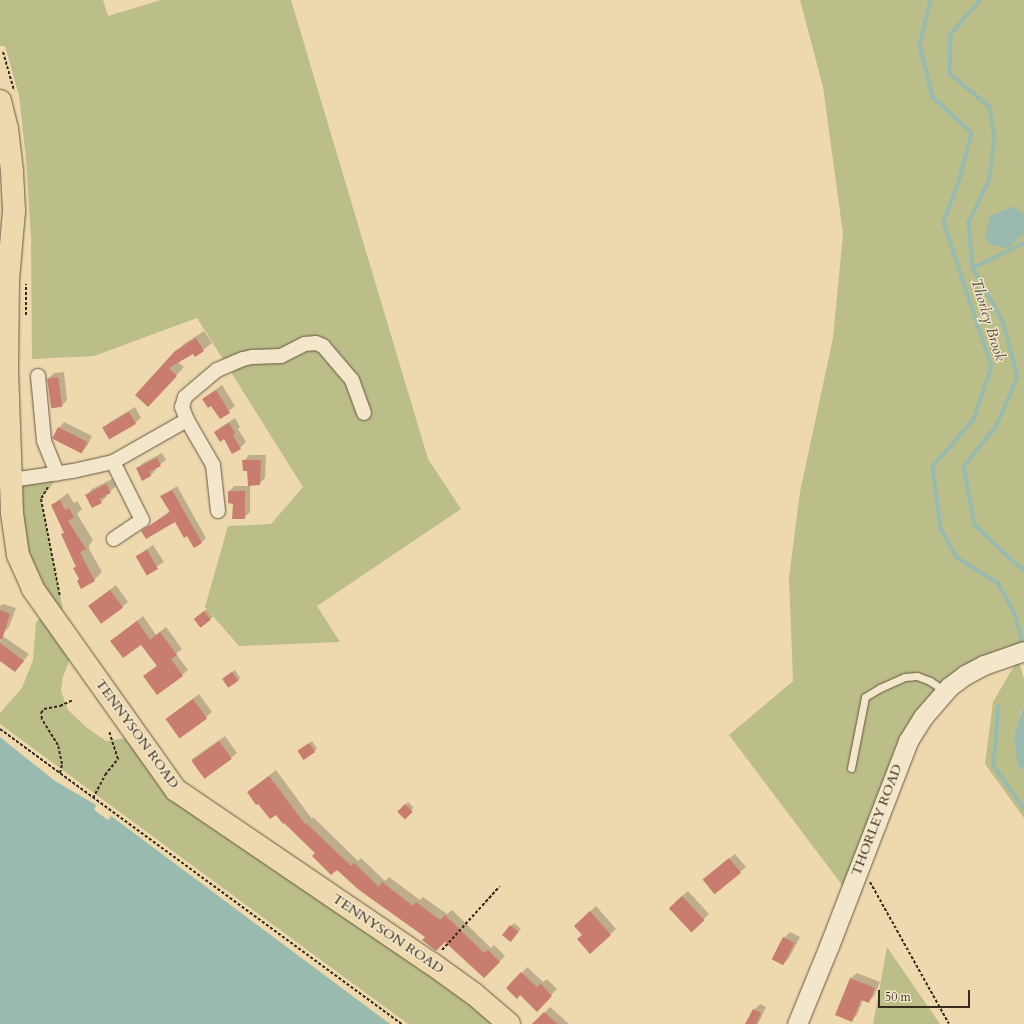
<!DOCTYPE html>
<style>
body{margin:0}
#map{position:relative;width:1024px;height:1024px;overflow:hidden;background:#edd9ad;font-family:Cardo,serif}
div>[style]{position:absolute}
.green>*{inset:0;background:#bbbe88}
.water>*{inset:0;background:#99baae}
.shadow>*{inset:0;background:#0003;transform-origin:0 0}
.stream>*{height:3.5px;margin:-1.75px;padding:0 1.75px;transform-origin:1.75px;border-radius:1.75px;background:#99baae}
.building>*{inset:0;background:#c97d6f;transform-origin:0 0}
.path>*{height:2px;margin-top:-1px;transform-origin:0;background:repeating-linear-gradient(90deg,#372c1e 0 3px,transparent 0 5px)}
.roads{filter:drop-shadow(0 0 1px #645742) drop-shadow(0 0 1px #645742)}
.service>*{height:7px;margin:-3.5px;padding:0 3.5px;transform-origin:3.5px;border-radius:3.5px;background:#f3e6ca}
.minor>*{height:14px;margin:-7px;padding:0 7px;transform-origin:7px;border-radius:7px;background:#f3e6ca}
.secondary>*{height:19px;margin:-9.5px;padding:0 9.5px;transform-origin:9.5px;border-radius:9.5px;background:#f3e6ca}
.primary>*{height:22px;margin:-11px;padding:0 11px;transform-origin:11px;border-radius:11px;background:#edd9ad}
span{translate:-50% -50%;white-space:nowrap;text-align:center;line-height:1.15;-webkit-text-stroke:3px #f3e6ca;paint-order:stroke}
.street-label{font-size:14px;color:#372c1e}
.water-label{font-size:15px;color:#505042;font-style:italic}
.scale{position:absolute;left:878px;top:990px;width:92px;height:18px;box-sizing:border-box;border:2px solid #372c1e;border-top:0;padding-left:5px;font-size:12px;line-height:14px;white-space:nowrap;color:#372c1e;-webkit-text-stroke:3px #f3e6ca;paint-order:stroke}
</style>
<div id="map">
<div class="green">
<div style="clip-path:polygon(0 0,103px 0,108px 16px,161px 0,291px 0,428px 459px,461px 509px,317px 606px,340px 642px,239px 646px,205px 607px,228px 526px,271px 524px,303px 487px,197px 318px,94px 356px,32px 359px,31px 238px,26px 158px,19px 96px,5px 46px,0 46px)"></div>
<div style="clip-path:polygon(800px 0,1024px 0,1024px 645px,945px 681px,845px 889px,729px 735px,793px 681px,789px 577px,800px 492px,833px 338px,843px 234px,823px 87px)"></div>
<div style="clip-path:polygon(62px 472px,41px 499px,63px 610px,54px 621px,33px 589px,12px 480px)"></div>
<div style="clip-path:polygon(43px 616px,71px 656px,63px 677px,61px 691px,68px 710px,86px 727px,106px 741px,127px 738px,166px 791px,470px 1000px,497px 1024px,408px 1024px,0 724px,0 713px,22px 688px,33px 660px,36px 622px)"></div>
<div style="clip-path:polygon(1018px 659px,1024px 679px,1024px 704px,1020px 715px,1018px 766px,1024px 772px,1024px 818px,985px 764px,993px 702px)"></div>
<div style="clip-path:polygon(887px 947px,940px 1024px,873px 1024px)"></div>
</div>
<div class="water">
<div style="clip-path:polygon(1014px 206px,1024px 215px,1024px 233px,1008px 248px,990px 245px,985px 237px,990px 216px)"></div>
<div style="clip-path:polygon(1024px 704px,1024px 772px,1018px 766px,1014px 737px)"></div>
<div style="clip-path:polygon(0 737px,55px 781px,96px 805px,94px 810px,108px 820px,111px 816px,390px 1024px,0 1024px)"></div>
</div>
<div class="shadow">
<div style="clip-path:polygon(204px 331px,212px 343px,195px 356px,194px 352px,178px 362px,184px 367px,156px 397px,176px 352px,184px 344px)"></div>
<div style="clip-path:polygon(64px 372px,67px 400px,62px 406px,48px 379px,54px 373px)"></div>
<div style="clip-path:polygon(222px 385px,235px 406px,220px 418px,212px 405px,203px 399px)"></div>
<div style="clip-path:polygon(135px 407px,141px 418px,135px 423px,104px 428px,110px 422px)"></div>
<div style="clip-path:polygon(235px 418px,240px 427px,238px 429px,246px 442px,240px 448px,215px 432px,221px 427px)"></div>
<div style="clip-path:polygon(64px 422px,92px 436px,87px 446px,82px 452px,59px 428px)"></div>
<div style="clip-path:polygon(162px 453px,166px 460px,155px 468px,156px 470px,150px 476px,137px 469px,143px 463px)"></div>
<div style="clip-path:polygon(249px 455px,266px 455px,265px 478px,259px 484px,250px 484px,250px 512px,244px 518px,229px 492px,234px 486px,249px 486px,248px 470px,244px 461px)"></div>
<div style="clip-path:polygon(112px 479px,116px 486px,106px 495px,107px 496px,101px 502px,87px 495px,92px 489px)"></div>
<div style="clip-path:polygon(177px 486px,206px 538px,201px 543px,187px 535px,175px 521px,143px 531px,170px 511px,162px 496px)"></div>
<div style="clip-path:polygon(68px 493px,74px 503px,77px 501px,82px 509px,77px 514px,93px 540px,89px 545px,89px 549px,102px 572px,94px 580px,80px 579px,74px 568px,77px 566px,68px 549px,69px 547px,65px 532px,52px 505px)"></div>
<div style="left:153px;top:545px;width:20px;height:20px;rotate:57deg"></div>
<div style="clip-path:polygon(116px 585px,128px 602px,122px 607px,90px 605px)"></div>
<div style="clip-path:polygon(3px 604px,16px 608px,9px 627px,3px 633px,0 632px,0 606px)"></div>
<div style="clip-path:polygon(207px 609px,213px 617px,210px 619px,198px 616px)"></div>
<div style="clip-path:polygon(143px 616px,156px 635px,166px 627px,182px 649px,176px 654px,188px 670px,182px 675px,144px 676px,158px 665px,142px 643px,111px 641px)"></div>
<div style="clip-path:polygon(4px 637px,29px 654px,15px 671px,0 660px,0 641px)"></div>
<div style="clip-path:polygon(235px 670px,240px 678px,238px 681px,226px 676px)"></div>
<div style="clip-path:polygon(199px 694px,212px 712px,206px 717px,166px 719px)"></div>
<div style="left:225px;top:736px;width:21px;height:41px;rotate:55deg"></div>
<div style="clip-path:polygon(312px 741px,317px 749px,304px 758px,302px 748px)"></div>
<div style="clip-path:polygon(276px 770px,312px 819px,313px 817px,358px 861px,361px 858px,385px 881px,389px 877px,420px 900px,423px 897px,447px 914px,452px 910px,491px 948px,494px 945px,505px 956px,484px 977px,445px 941px,426px 937px,316px 853px,276px 813px,248px 792px)"></div>
<div style="left:408px;top:802px;width:8px;height:13px;rotate:45deg"></div>
<div style="clip-path:polygon(735px 854px,746px 867px,740px 872px,710px 874px)"></div>
<div style="clip-path:polygon(688px 891px,709px 914px,703px 920px,675px 902px)"></div>
<div style="clip-path:polygon(596px 906px,616px 929px,590px 953px,583px 935px,581px 920px)"></div>
<div style="clip-path:polygon(514px 923px,521px 929px,512px 938px,503px 935px)"></div>
<div style="clip-path:polygon(790px 932px,800px 937px,789px 958px,783px 964px,784px 938px)"></div>
<div style="clip-path:polygon(527px 967px,543px 982px,547px 979px,557px 989px,537px 1010px,522px 973px)"></div>
<div style="clip-path:polygon(857px 973px,880px 982px,874px 996px,868px 1002px,863px 1000px,857px 1015px,851px 1021px,836px 1014px,851px 978px)"></div>
<div style="clip-path:polygon(760px 1004px,766px 1007px,758px 1024px,747px 1024px,754px 1010px)"></div>
<div style="clip-path:polygon(550px 1007px,569px 1024px,534px 1024px)"></div>
</div>
<div class="stream">
<div style="left:931px;top:0;width:46px;rotate:103.7deg"></div>
<div style="left:920px;top:45px;width:54px;rotate:76deg"></div>
<div style="left:933px;top:97px;width:53px;rotate:42.7deg"></div>
<div style="left:972px;top:133px;width:48px;rotate:104.6deg"></div>
<div style="left:960px;top:179px;width:47px;rotate:110deg"></div>
<div style="left:944px;top:223px;width:152px;rotate:71.6deg"></div>
<div style="left:992px;top:367px;width:56px;rotate:108.8deg"></div>
<div style="left:974px;top:420px;width:62px;rotate:131.1deg"></div>
<div style="left:933px;top:467px;width:63px;rotate:82.6deg"></div>
<div style="left:941px;top:529px;width:34px;rotate:60deg"></div>
<div style="left:958px;top:558px;width:47px;rotate:32deg"></div>
<div style="left:998px;top:583px;width:38px;rotate:61deg"></div>
<div style="left:1016px;top:616px;width:31px;rotate:75deg"></div>
<div style="left:981px;top:0;width:45px;rotate:131.4deg"></div>
<div style="left:951px;top:34px;width:40px;rotate:91.4deg"></div>
<div style="left:950px;top:74px;width:52px;rotate:39.5deg"></div>
<div style="left:990px;top:107px;width:31px;rotate:81deg"></div>
<div style="left:995px;top:138px;width:41px;rotate:97deg"></div>
<div style="left:990px;top:179px;width:49px;rotate:115.5deg"></div>
<div style="left:969px;top:223px;width:45px;rotate:84.9deg"></div>
<div style="left:973px;top:268px;width:61px;rotate:60.5deg"></div>
<div style="left:1003px;top:321px;width:58px;rotate:75deg"></div>
<div style="left:1018px;top:377px;width:53px;rotate:113.2deg"></div>
<div style="left:997px;top:426px;width:53px;rotate:128.8deg"></div>
<div style="left:964px;top:467px;width:59px;rotate:79.3deg"></div>
<div style="left:975px;top:525px;width:67px;rotate:43.2deg"></div>
<div style="left:973px;top:268px;width:57px;rotate:-26.1deg"></div>
<div style="left:999px;top:706px;width:60px;rotate:94.8deg"></div>
<div style="left:994px;top:766px;width:52px;rotate:54.5deg"></div>
</div>
<div class="building">
<div style="clip-path:polygon(196px 338px,204px 351px,195px 357px,193px 354px,169px 368px,177px 376px,148px 407px,135px 395px,175px 351px)"></div>
<div style="left:58px;top:377px;width:30px;height:11px;rotate:82deg"></div>
<div style="clip-path:polygon(216px 390px,230px 413px,220px 419px,211px 406px,208px 408px,202px 399px)"></div>
<div style="left:129px;top:412px;width:14px;height:31px;rotate:60deg"></div>
<div style="clip-path:polygon(229px 423px,235px 433px,233px 435px,241px 449px,232px 454px,224px 439px,220px 442px,214px 432px)"></div>
<div style="left:58px;top:427px;width:33px;height:13px;rotate:27deg"></div>
<div style="clip-path:polygon(157px 458px,161px 466px,149px 472px,151px 476px,142px 481px,136px 468px)"></div>
<div style="clip-path:polygon(242px 460px,261px 460px,260px 485px,248px 486px,247px 471px,243px 471px)"></div>
<div style="clip-path:polygon(106px 484px,111px 493px,99px 499px,102px 503px,92px 508px,85px 495px)"></div>
<div style="clip-path:polygon(172px 490px,202px 543px,194px 548px,187px 536px,184px 538px,175px 522px,146px 539px,141px 531px,170px 512px,160px 496px)"></div>
<div style="clip-path:polygon(228px 491px,245px 491px,245px 519px,232px 519px,233px 504px,228px 503px)"></div>
<div style="clip-path:polygon(60px 500px,65px 510px,69px 508px,74px 517px,68px 521px,86px 549px,80px 552px,83px 557px,82px 557px,95px 581px,81px 589px,77px 581px,79px 579px,73px 568px,76px 567px,61px 534px,64px 533px,51px 505px)"></div>
<div style="left:147px;top:550px;width:22px;height:13px;rotate:60deg"></div>
<div style="left:110px;top:590px;width:22px;height:27px;rotate:54deg"></div>
<div style="clip-path:polygon(0 610px,10px 614px,2px 640px,0 639px)"></div>
<div style="left:204px;top:611px;width:11px;height:13px;rotate:52deg"></div>
<div style="clip-path:polygon(137px 621px,150px 640px,160px 632px,177px 655px,171px 659px,183px 676px,157px 695px,143px 676px,157px 666px,141px 645px,123px 658px,110px 641px)"></div>
<div style="clip-path:polygon(0 643px,24px 661px,15px 672px,0 661px)"></div>
<div style="left:232px;top:672px;width:11px;height:12px;rotate:56deg"></div>
<div style="left:193px;top:699px;width:24px;height:34px;rotate:54deg"></div>
<div style="left:219px;top:741px;width:22px;height:34px;rotate:54deg"></div>
<div style="left:309px;top:743px;width:11px;height:14px;rotate:56deg"></div>
<div style="clip-path:polygon(269px 776px,305px 824px,306px 823px,351px 866px,354px 863px,379px 887px,382px 882px,413px 906px,416px 902px,440px 920px,445px 915px,484px 953px,488px 950px,500px 962px,484px 978px,445px 942px,436px 951px,422px 940px,425px 937px,359px 890px,337px 870px,331px 875px,312px 856px,315px 853px,284px 823px,283px 824px,276px 815px,270px 819px,258px 804px,256px 805px,247px 792px)"></div>
<div style="left:405px;top:804px;width:11px;height:11px;rotate:45deg"></div>
<div style="left:729px;top:858px;width:19px;height:34px;rotate:51deg"></div>
<div style="left:682px;top:896px;width:33px;height:18px;rotate:47deg"></div>
<div style="clip-path:polygon(590px 911px,611px 935px,590px 954px,577px 939px,582px 935px,574px 926px)"></div>
<div style="left:510px;top:925px;width:11px;height:13px;rotate:38deg"></div>
<div style="left:783px;top:937px;width:13px;height:25px;rotate:27deg"></div>
<div style="clip-path:polygon(521px 972px,537px 987px,541px 984px,552px 996px,537px 1012px,520px 995px,517px 999px,506px 988px)"></div>
<div style="clip-path:polygon(850px 978px,875px 988px,869px 1003px,861px 1000px,852px 1022px,835px 1015px)"></div>
<div style="clip-path:polygon(753px 1009px,761px 1013px,756px 1024px,745px 1024px)"></div>
<div style="clip-path:polygon(544px 1012px,557px 1024px,532px 1024px)"></div>
</div>
<div class="path">
<div style="left:3px;top:52px;width:40px;rotate:74deg"></div>
<div style="left:26px;top:315px;width:31px;rotate:-90deg"></div>
<div style="left:48px;top:487px;width:14px;rotate:120deg"></div>
<div style="left:41px;top:499px;width:100px;rotate:79deg"></div>
<div style="left:0;top:729px;width:499px;rotate:36.3deg"></div>
<div style="left:60px;top:773px;width:9px;rotate:-77deg"></div>
<div style="left:62px;top:764px;width:19px;rotate:-102deg"></div>
<div style="left:58px;top:745px;width:31px;rotate:-122deg"></div>
<div style="left:42px;top:719px;width:6px;rotate:-99deg"></div>
<div style="left:41px;top:713px;width:5px;rotate:-53deg"></div>
<div style="left:44px;top:709px;width:16px;rotate:-11deg"></div>
<div style="left:60px;top:706px;width:14px;rotate:-25deg"></div>
<div style="left:93px;top:798px;width:26px;rotate:-62deg"></div>
<div style="left:105px;top:775px;width:21px;rotate:-51deg"></div>
<div style="left:118px;top:759px;width:29px;rotate:-108deg"></div>
<div style="left:870px;top:882px;width:162px;rotate:60.9deg"></div>
<div style="left:442px;top:950px;width:86px;rotate:-47.8deg"></div>
</div>
<div class="roads">
<div class="service">
<div style="left:851px;top:768px;width:72px;rotate:-78.8deg"></div>
<div style="left:865px;top:697px;width:17px;rotate:-31deg"></div>
<div style="left:880px;top:688px;width:27px;rotate:-24deg"></div>
<div style="left:905px;top:677px;width:12px;rotate:-5deg"></div>
<div style="left:917px;top:676px;width:14px;rotate:21deg"></div>
<div style="left:930px;top:681px;width:18px;rotate:34deg"></div>
</div>
<div class="minor">
<div style="left:38px;top:376px;width:65px;rotate:84.7deg"></div>
<div style="left:44px;top:441px;width:35px;rotate:68deg"></div>
<div style="left:113px;top:462px;width:85px;rotate:-29.6deg"></div>
<div style="left:12px;top:480px;width:62px;rotate:-8.4deg"></div>
<div style="left:73px;top:471px;width:41px;rotate:-12.7deg"></div>
<div style="left:113px;top:462px;width:65px;rotate:63.4deg"></div>
<div style="left:142px;top:520px;width:34px;rotate:146deg"></div>
<div style="left:218px;top:511px;width:46px;rotate:-96.2deg"></div>
<div style="left:213px;top:465px;width:52px;rotate:-120deg"></div>
<div style="left:187px;top:420px;width:14px;rotate:-111deg"></div>
<div style="left:182px;top:407px;width:10px;rotate:-73deg"></div>
<div style="left:185px;top:397px;width:42px;rotate:-40.2deg"></div>
<div style="left:217px;top:370px;width:28px;rotate:-23deg"></div>
<div style="left:243px;top:359px;width:9px;rotate:-13deg"></div>
<div style="left:252px;top:357px;width:29px;rotate:-2deg"></div>
<div style="left:281px;top:356px;width:27px;rotate:-27deg"></div>
<div style="left:305px;top:344px;width:11px;rotate:-5deg"></div>
<div style="left:316px;top:343px;width:8px;rotate:23deg"></div>
<div style="left:323px;top:346px;width:45px;rotate:49.5deg"></div>
<div style="left:352px;top:380px;width:35px;rotate:70deg"></div>
</div>
<div class="secondary">
<div style="left:797px;top:1024px;width:84px;rotate:-67.7deg"></div>
<div style="left:829px;top:946px;width:220px;rotate:-68.9deg"></div>
<div style="left:908px;top:741px;width:28px;rotate:-58deg"></div>
<div style="left:923px;top:717px;width:40px;rotate:-49deg"></div>
<div style="left:949px;top:687px;width:20px;rotate:-37deg"></div>
<div style="left:965px;top:675px;width:21px;rotate:-28deg"></div>
<div style="left:984px;top:665px;width:42px;rotate:-19.3deg"></div>
</div>
<div class="primary">
<div style="left:0;top:101px;width:29px;rotate:76deg"></div>
<div style="left:7px;top:129px;width:42px;rotate:83.2deg"></div>
<div style="left:12px;top:171px;width:40px;rotate:87.1deg"></div>
<div style="left:14px;top:211px;width:68px;rotate:95deg"></div>
<div style="left:8px;top:279px;width:90px;rotate:90.6deg"></div>
<div style="left:7px;top:369px;width:144px;rotate:88deg"></div>
<div style="left:12px;top:513px;width:42px;rotate:81.9deg"></div>
<div style="left:18px;top:555px;width:37px;rotate:66deg"></div>
<div style="left:33px;top:589px;width:247px;rotate:54.6deg"></div>
<div style="left:176px;top:790px;width:308px;rotate:34.2deg"></div>
<div style="left:431px;top:963px;width:53px;rotate:35.8deg"></div>
<div style="left:474px;top:994px;width:46px;rotate:40.6deg"></div>
</div>
</div>
<div class="street-label">
<span style="left:137px;top:734px;rotate:54deg">TENNYSON ROAD</span>
<span style="left:877px;top:820px;rotate:-69deg">THORLEY ROAD</span>
<span style="left:388px;top:934px;rotate:34deg">TENNYSON ROAD</span>
</div>
<div class="water-label">
<span style="left:988px;top:320px;rotate:73deg">Thorley Brook</span>
</div>
<div class="scale">50 m</div>
</div>
